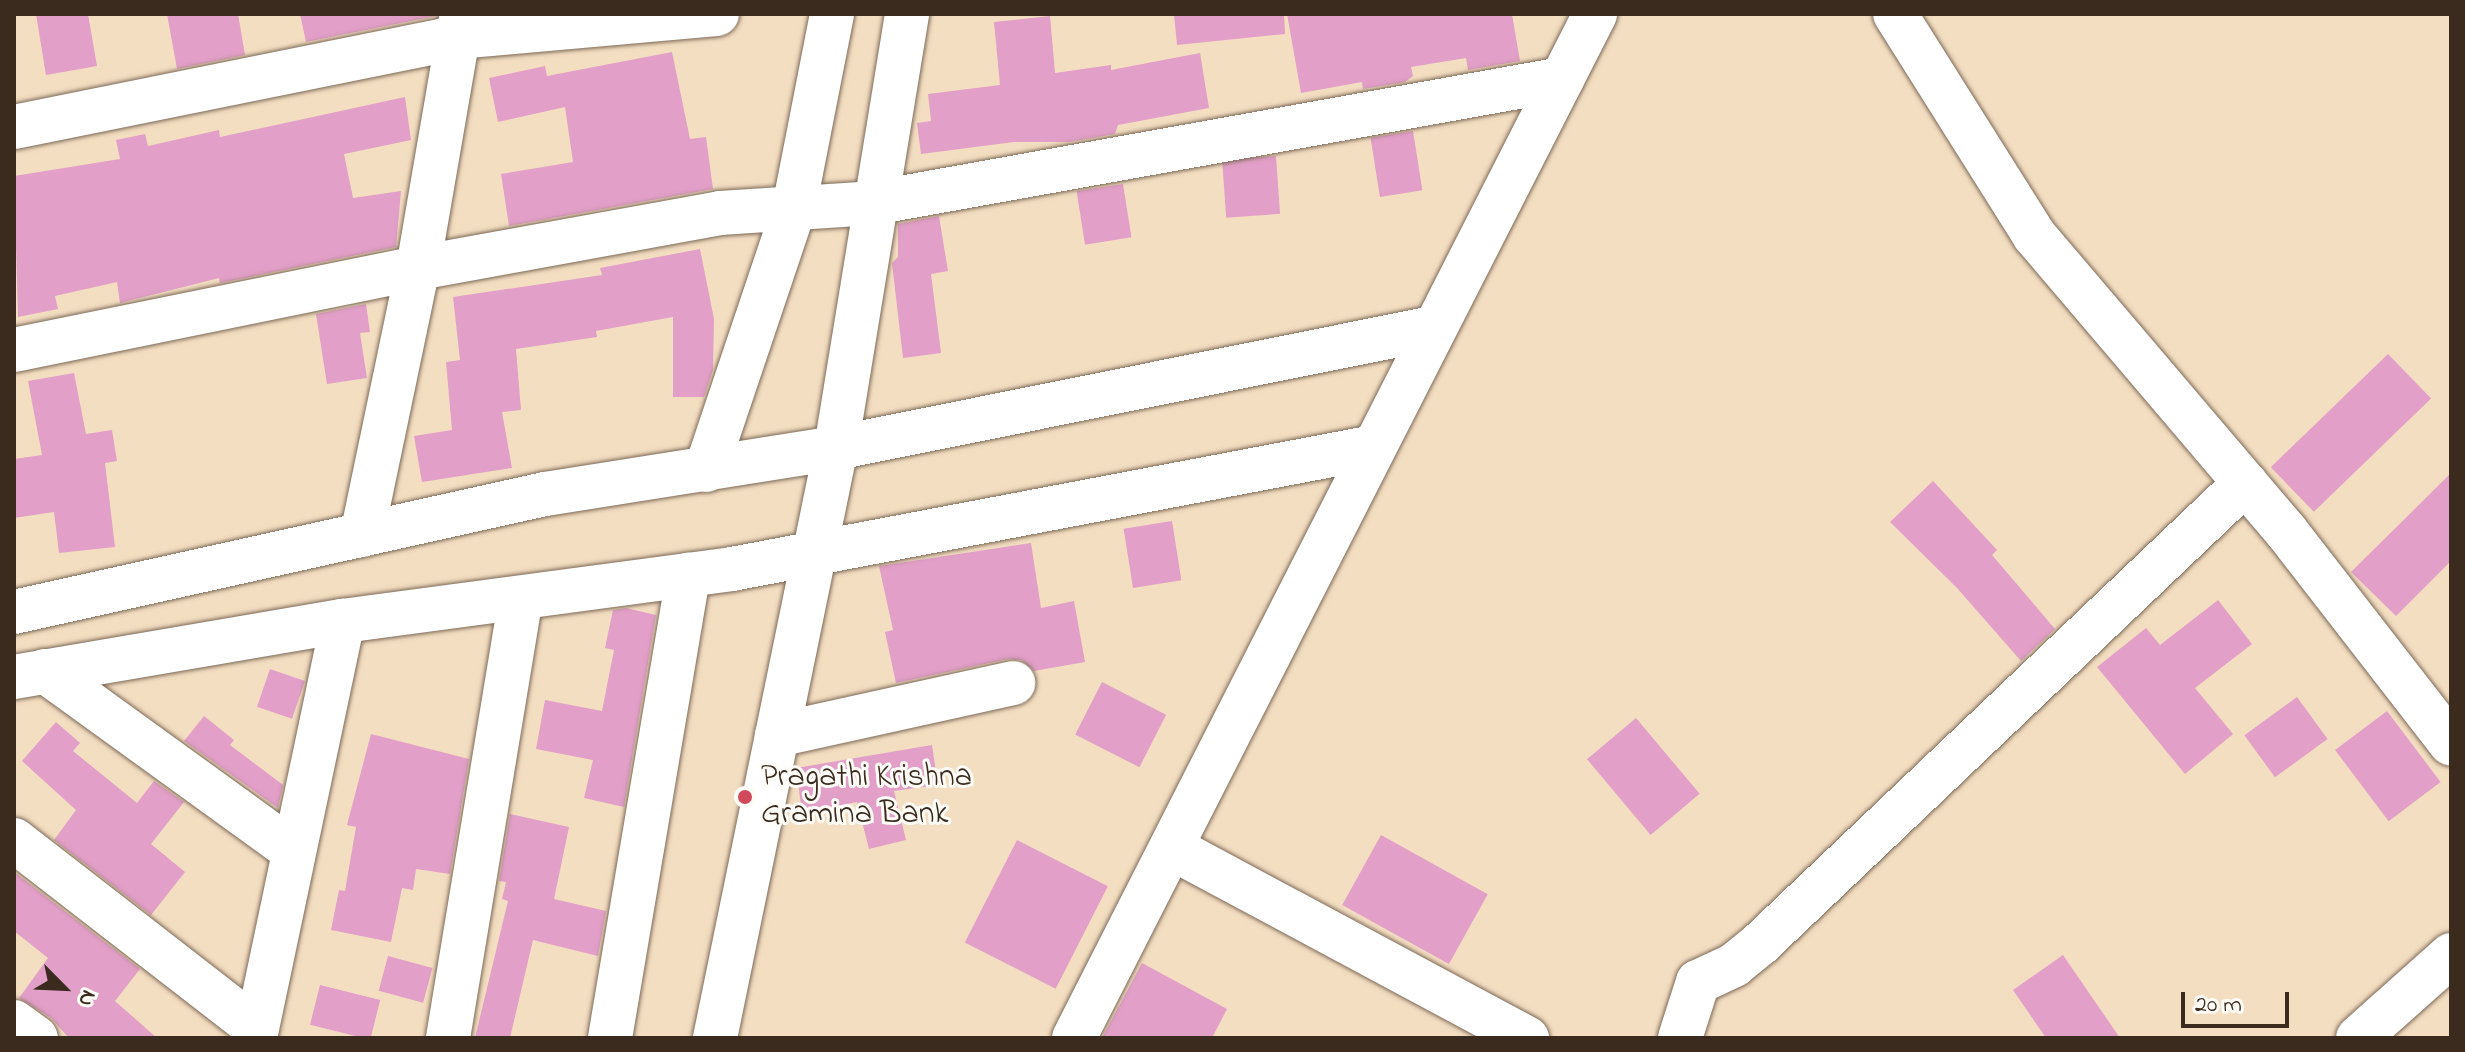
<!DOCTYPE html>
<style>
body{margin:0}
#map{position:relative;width:2465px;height:1052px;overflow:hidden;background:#f4dec2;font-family:"Indie Flower",sans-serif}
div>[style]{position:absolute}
.building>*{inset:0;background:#e29fc7;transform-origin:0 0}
.roads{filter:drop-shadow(0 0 2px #7c6957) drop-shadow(0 0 2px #7c6957)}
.minor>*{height:44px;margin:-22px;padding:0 22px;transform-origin:22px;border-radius:22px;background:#fff}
.major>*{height:44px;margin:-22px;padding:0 22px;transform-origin:22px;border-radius:22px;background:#fff}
.dots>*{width:22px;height:22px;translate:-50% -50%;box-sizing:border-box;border:4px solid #fdfcf7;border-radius:50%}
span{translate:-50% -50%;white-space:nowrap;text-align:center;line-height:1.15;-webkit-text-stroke:6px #fdfcf7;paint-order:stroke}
.poi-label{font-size:32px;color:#3b2a1e}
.left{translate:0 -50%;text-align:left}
.frame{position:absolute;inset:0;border:16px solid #3b2a1e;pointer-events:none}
.north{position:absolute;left:24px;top:948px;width:80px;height:80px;-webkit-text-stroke:6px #fdfcf7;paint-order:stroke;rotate:114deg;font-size:22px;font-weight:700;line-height:32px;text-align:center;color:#3b2a1e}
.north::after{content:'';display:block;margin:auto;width:28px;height:36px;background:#3b2a1e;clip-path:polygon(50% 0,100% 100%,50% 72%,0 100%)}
.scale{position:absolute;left:2181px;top:992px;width:108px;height:36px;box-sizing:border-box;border:4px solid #3b2a1e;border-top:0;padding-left:10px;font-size:24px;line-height:28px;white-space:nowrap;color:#3b2a1e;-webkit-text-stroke:6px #fdfcf7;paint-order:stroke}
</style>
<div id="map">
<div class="building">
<div style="clip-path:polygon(36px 14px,88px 14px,97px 66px,46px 75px)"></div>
<div style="clip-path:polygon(167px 14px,238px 14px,245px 55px,177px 69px)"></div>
<div style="clip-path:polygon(300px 14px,436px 14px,436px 16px,306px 42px)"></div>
<div style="clip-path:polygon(1174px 14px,1284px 14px,1285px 34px,1177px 45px)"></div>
<div style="clip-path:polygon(1287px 14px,1512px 14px,1520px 61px,1468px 70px,1466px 58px,1411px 67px,1413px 76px,1405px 82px,1363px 89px,1362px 82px,1301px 93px)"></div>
<div style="clip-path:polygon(1050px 16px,1055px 73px,1111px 65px,1111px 70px,1200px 53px,1209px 108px,1118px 125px,1115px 134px,1069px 142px,1014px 142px,921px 154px,917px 123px,931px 121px,928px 94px,1000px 85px,994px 22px)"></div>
<div style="clip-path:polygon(672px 52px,690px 139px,706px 137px,713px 189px,509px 226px,501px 174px,573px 162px,565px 107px,498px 122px,489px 78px,545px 66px,547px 76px)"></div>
<div style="clip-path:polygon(405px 97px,411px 140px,344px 154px,353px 198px,401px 191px,396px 247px,220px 283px,219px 278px,120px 303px,117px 282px,55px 296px,58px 309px,18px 317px,14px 176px,120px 159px,116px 140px,145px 134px,148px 146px,219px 130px,220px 137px)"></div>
<div style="left:1413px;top:131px;width:60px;height:43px;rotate:81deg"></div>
<div style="left:1276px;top:156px;width:58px;height:54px;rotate:86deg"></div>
<div style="left:1123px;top:184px;width:54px;height:47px;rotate:81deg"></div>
<div style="clip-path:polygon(939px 216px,948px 271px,931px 274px,941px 353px,903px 358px,892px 263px,898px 257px,898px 224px)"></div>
<div style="clip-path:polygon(700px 249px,714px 319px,713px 370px,704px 397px,673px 397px,673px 317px,596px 331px,597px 337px,516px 349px,521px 410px,502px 412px,512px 468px,422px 482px,414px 436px,452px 430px,446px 362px,460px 360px,453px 297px,602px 275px,600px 268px)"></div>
<div style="clip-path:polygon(366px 304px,370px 332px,360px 333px,367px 378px,327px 384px,316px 314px)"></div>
<div style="left:2388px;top:354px;width:62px;height:163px;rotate:46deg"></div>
<div style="clip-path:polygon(74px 373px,86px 434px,112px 430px,117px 461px,105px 463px,115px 547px,59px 553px,54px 512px,14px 518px,14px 459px,42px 455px,28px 381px)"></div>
<div style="clip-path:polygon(2451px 473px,2451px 561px,2396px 616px,2351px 572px)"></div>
<div style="clip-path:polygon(1933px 481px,1997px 550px,1992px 555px,2055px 629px,2021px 661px,1957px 588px,1890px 522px)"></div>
<div style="left:1172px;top:521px;width:60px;height:49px;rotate:81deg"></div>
<div style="clip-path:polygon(1031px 543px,1041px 608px,1074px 601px,1085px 662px,1034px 671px,1021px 660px,1008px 659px,896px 683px,885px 632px,893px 630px,879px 566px)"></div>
<div style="clip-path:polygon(2218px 600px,2252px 644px,2195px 688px,2233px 734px,2185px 774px,2097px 667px,2146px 628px,2160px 645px)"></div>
<div style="clip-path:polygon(626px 608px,656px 615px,624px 807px,584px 798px,593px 760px,536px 749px,545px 700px,602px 711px,614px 650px,605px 648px,613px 610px)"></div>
<div style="left:270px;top:669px;width:37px;height:40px;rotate:19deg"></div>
<div style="left:1102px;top:682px;width:72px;height:59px;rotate:27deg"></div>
<div style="left:2297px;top:697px;width:52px;height:65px;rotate:54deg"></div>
<div style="left:2387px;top:711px;width:89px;height:65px;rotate:53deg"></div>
<div style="clip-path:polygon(204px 716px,234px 740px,230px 745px,283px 785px,278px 808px,184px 741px)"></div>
<div style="left:1636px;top:718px;width:99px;height:64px;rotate:50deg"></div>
<div style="clip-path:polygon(56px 722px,80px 743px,73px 751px,137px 803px,154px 781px,184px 802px,151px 844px,185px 872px,151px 915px,54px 840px,76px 810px,22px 761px)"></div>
<div style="clip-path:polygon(371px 734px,469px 759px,450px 874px,416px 869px,413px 890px,402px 888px,391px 942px,331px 930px,339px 890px,345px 891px,356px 827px,347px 825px)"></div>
<div style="clip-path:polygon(932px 745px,938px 785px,894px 791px,906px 840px,869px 849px,857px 802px,802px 813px,796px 768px)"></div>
<div style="clip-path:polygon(510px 814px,569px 827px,554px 899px,606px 911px,598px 956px,533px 940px,510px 1038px,475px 1038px,508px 901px,502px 899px,506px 882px,499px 881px)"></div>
<div style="left:1381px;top:835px;width:122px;height:80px;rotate:29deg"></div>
<div style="left:1017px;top:840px;width:102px;height:115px;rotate:27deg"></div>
<div style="clip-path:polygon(14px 872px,140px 969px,115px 1001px,157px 1038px,69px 1038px,51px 1018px,19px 998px,48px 958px,14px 931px)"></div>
<div style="clip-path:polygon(2063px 955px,2120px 1038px,2046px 1038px,2013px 990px)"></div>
<div style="left:388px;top:956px;width:46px;height:36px;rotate:15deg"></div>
<div style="clip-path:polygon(1142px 963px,1227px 1009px,1212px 1038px,1102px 1038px)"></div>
<div style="left:320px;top:985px;width:62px;height:41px;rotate:14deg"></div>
</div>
<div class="roads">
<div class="minor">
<div style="left:1895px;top:14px;width:261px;rotate:57.8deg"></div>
<div style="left:2034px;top:235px;width:389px;rotate:49.6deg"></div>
<div style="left:2286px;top:531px;width:269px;rotate:52.2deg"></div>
<div style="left:14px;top:127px;width:454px;rotate:-11.4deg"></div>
<div style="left:459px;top:37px;width:259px;rotate:-5.1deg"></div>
<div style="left:14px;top:350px;width:412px;rotate:-11.5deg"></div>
<div style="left:418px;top:268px;width:307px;rotate:-10.3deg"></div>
<div style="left:720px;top:213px;width:153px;rotate:-3.7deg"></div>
<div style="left:873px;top:203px;width:700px;rotate:-10.2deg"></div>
<div style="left:706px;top:470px;width:276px;rotate:-71.4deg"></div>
<div style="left:794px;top:208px;width:198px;rotate:-78.9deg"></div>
<div style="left:362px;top:535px;width:273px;rotate:-78.2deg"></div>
<div style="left:418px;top:268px;width:258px;rotate:-80.2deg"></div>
<div style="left:14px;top:612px;width:544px;rotate:-12.53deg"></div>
<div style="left:545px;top:494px;width:295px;rotate:-9deg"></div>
<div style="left:836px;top:448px;width:609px;rotate:-11.37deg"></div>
<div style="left:45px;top:671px;width:307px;rotate:35.9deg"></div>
<div style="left:14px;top:677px;width:334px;rotate:-9.7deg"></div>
<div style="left:343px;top:621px;width:392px;rotate:-7.6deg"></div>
<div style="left:732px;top:569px;width:653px;rotate:-10.76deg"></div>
<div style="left:777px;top:735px;width:242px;rotate:-12.4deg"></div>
<div style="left:14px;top:840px;width:305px;rotate:37.8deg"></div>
<div style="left:1172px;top:848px;width:403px;rotate:28.2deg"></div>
<div style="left:14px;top:1022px;width:27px;rotate:36deg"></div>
<div style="left:255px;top:1038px;width:426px;rotate:-78.1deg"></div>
<div style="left:448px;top:1038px;width:443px;rotate:-80.6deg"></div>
<div style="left:610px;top:1038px;width:470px;rotate:-80.4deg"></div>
<div style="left:715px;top:1038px;width:602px;rotate:-78.41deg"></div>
<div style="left:836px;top:448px;width:440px;rotate:-80.7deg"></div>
<div style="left:1680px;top:1038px;width:59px;rotate:-72.2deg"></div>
<div style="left:1698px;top:982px;width:40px;rotate:-25deg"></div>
<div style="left:1734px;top:965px;width:35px;rotate:-39deg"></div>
<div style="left:1761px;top:943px;width:668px;rotate:-43.54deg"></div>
<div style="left:2358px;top:1038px;width:125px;rotate:-41.7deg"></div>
</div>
<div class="major">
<div style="left:1074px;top:1038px;width:1149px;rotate:-63.03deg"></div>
</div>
</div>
<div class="dots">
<div style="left:745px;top:797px;background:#d1495b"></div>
</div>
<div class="poi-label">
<span class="left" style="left:761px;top:797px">Pragathi Krishna<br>Gramina Bank</span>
</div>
<div class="frame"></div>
<div class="north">N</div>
<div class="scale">20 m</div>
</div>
